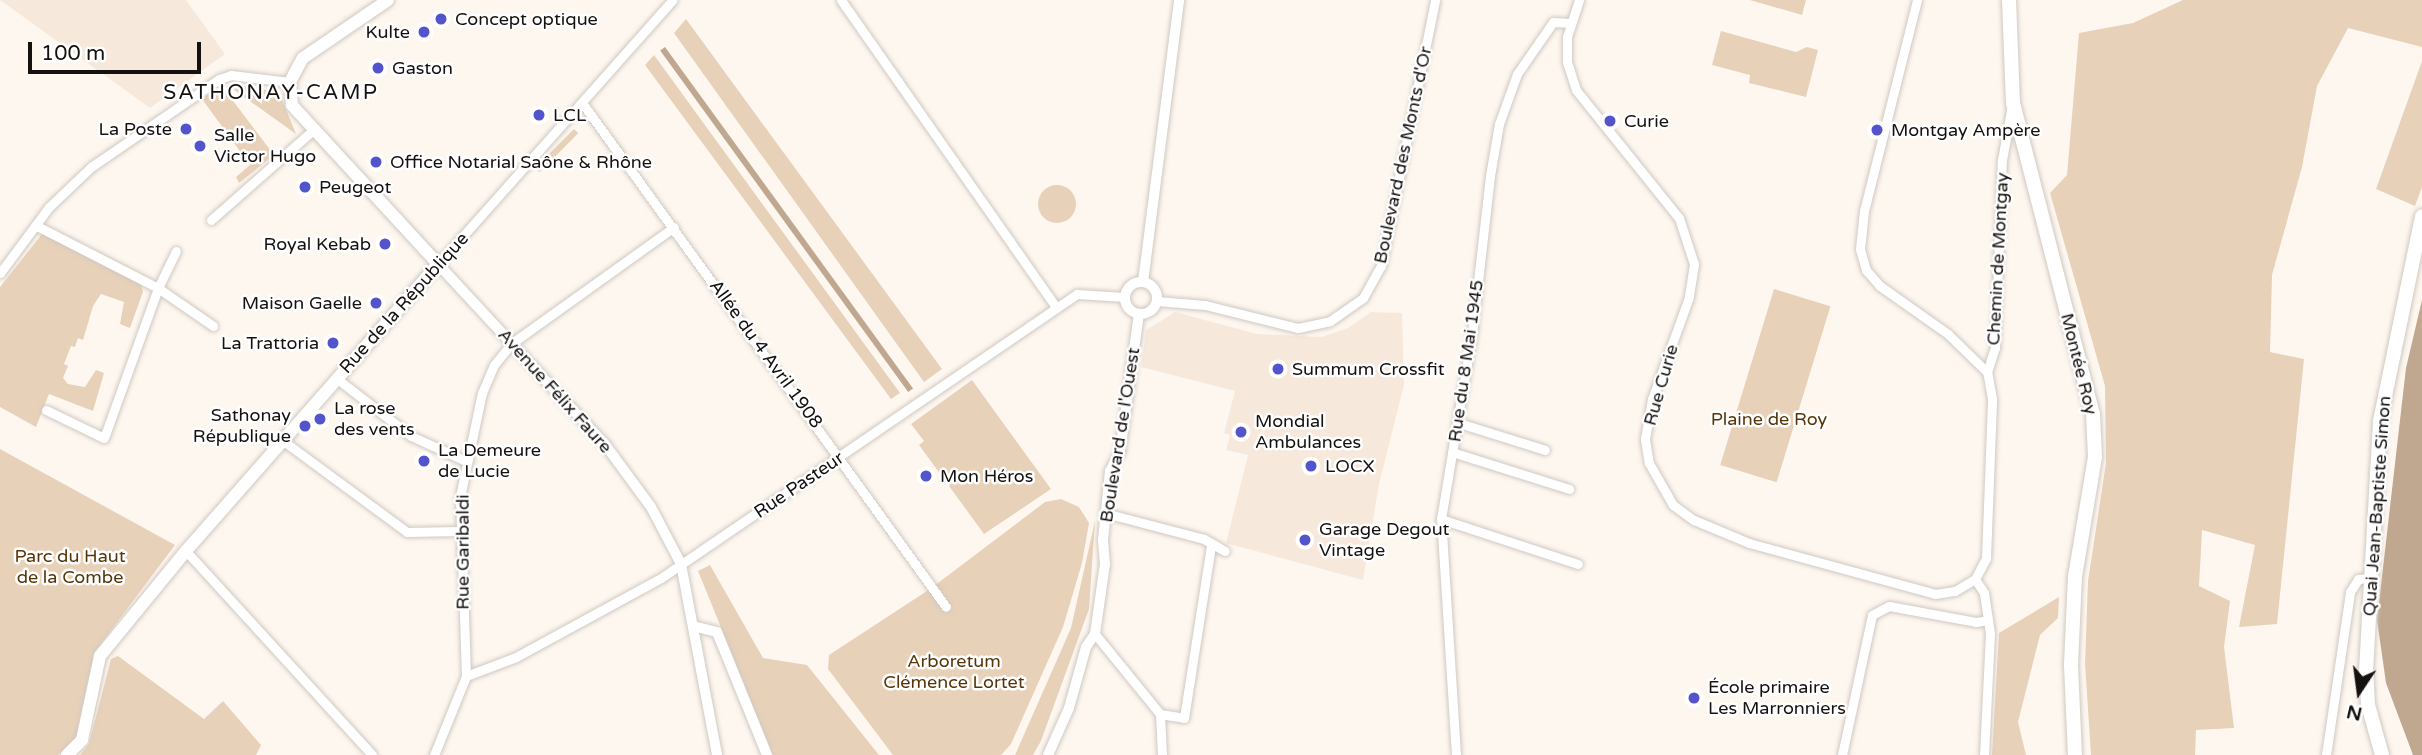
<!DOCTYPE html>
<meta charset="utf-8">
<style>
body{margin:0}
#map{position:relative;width:2422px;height:755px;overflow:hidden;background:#fef7f0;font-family:"Varela Round",sans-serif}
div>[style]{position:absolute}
.built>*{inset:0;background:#f6e9dc}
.green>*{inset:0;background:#e8d1b9;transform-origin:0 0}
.round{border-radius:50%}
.water>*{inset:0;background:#c0a78f;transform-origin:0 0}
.roads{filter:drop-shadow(0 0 2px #cfc9c2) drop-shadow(0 0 2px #cfc9c2)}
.minor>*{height:9px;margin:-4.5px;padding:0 4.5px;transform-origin:4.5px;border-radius:4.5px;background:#fff}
.tertiary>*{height:10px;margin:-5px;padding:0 5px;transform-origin:5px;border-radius:5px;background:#fff}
.tertiary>.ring{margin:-5px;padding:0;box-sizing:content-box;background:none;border:10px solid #fff;border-radius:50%}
.secondary>*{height:12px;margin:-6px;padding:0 6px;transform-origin:6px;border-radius:6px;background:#fff}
.primary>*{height:14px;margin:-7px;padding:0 7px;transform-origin:7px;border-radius:7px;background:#fff}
.dots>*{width:19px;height:19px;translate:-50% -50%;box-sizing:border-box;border:4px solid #fff;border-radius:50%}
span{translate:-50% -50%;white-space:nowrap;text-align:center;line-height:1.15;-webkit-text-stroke:5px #fff;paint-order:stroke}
.poi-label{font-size:18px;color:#14110f}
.left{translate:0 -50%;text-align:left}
.right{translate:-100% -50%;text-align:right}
.street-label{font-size:18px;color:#14110f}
.park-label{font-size:18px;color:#583508}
.quarter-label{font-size:21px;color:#14110f;letter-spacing:2px}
.north{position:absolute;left:2324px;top:657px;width:70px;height:70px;-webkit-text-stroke:5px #fff;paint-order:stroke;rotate:193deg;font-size:19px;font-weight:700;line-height:28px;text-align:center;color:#14110f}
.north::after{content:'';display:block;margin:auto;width:24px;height:32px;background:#14110f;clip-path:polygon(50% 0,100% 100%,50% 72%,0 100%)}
.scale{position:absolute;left:28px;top:42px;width:173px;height:32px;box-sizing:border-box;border:4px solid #14110f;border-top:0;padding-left:9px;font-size:21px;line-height:24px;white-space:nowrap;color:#14110f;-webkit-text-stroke:5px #fff;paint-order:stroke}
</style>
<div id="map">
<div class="built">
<div style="clip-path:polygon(0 0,186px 0,225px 54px,150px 108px)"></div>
<div style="clip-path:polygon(1175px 312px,1257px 334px,1321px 337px,1348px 328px,1371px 312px,1402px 313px,1404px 385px,1379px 484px,1363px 580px,1226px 543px,1248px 455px,1226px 450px,1230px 435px,1224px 433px,1235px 391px,1141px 367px,1146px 330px)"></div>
</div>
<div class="green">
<div style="clip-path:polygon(1750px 0,1806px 0,1802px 15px)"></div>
<div style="clip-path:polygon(2183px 0,2422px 0,2422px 47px,2348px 28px,2317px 86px,2302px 167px,2272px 275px,2270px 352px,2304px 359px,2277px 624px,2239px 627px,2255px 545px,2202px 530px,2199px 586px,2230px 601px,2224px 647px,2234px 728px,2196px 730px,2195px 755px,2091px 755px,2085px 664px,2088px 581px,2106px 463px,2105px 386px,2050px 193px,2067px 175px,2079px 33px,2133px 23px)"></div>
<div style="clip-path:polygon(686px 19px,942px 369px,924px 382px,674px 33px)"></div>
<div style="clip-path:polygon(1721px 31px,1796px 52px,1807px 47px,1818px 50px,1806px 97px,1749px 83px,1750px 75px,1712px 65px)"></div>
<div style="clip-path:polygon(654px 55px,900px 393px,891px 399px,645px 65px)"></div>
<div style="clip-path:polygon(2422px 61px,2422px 187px,2415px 206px,2376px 189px)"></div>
<div style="clip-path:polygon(221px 85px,274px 155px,239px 183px,236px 177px,250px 165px,202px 99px)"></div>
<div style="clip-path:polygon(239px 85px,279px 92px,296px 134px,233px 89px)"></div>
<div style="left:574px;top:129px;width:6px;height:55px;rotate:45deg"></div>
<div class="round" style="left:1038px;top:185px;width:38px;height:38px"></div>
<div style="clip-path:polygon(42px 234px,141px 284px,143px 292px,130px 328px,120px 324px,124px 302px,101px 294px,93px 306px,83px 340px,78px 338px,75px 347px,71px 346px,64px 364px,68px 366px,63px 378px,68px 384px,85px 387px,96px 370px,104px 373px,93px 411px,49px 394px,36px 427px,0 407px,0 287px)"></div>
<div style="left:1774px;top:289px;width:59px;height:184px;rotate:17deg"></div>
<div style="clip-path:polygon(972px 380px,1051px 489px,984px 534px,919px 445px,924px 441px,911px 424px)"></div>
<div style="clip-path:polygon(0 449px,175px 545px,94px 653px,76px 737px,58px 755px,0 755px)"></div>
<div style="clip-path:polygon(1061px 499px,1079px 507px,1089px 523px,1082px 563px,1063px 627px,1011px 744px,1001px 755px,893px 755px,828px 669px,829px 655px,930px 589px,1045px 502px)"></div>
<div style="clip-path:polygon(1095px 521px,1089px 609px,1041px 741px,1033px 755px,1015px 755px,1071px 628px)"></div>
<div style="clip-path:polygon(710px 565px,763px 658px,807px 665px,879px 755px,773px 755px,698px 571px)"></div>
<div style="clip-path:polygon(2059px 597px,2058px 618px,2040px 635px,2018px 722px,2026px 755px,1992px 755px,1999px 633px)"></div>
<div style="clip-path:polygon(118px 656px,204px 719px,223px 701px,261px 745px,256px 755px,80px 755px,89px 744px,111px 659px)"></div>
</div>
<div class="water">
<div style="left:665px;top:47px;width:422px;height:6px;rotate:54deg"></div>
<div style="clip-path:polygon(2422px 300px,2422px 755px,2413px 755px,2386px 683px,2377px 620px,2406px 368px)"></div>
</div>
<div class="roads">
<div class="minor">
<div style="left:841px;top:0;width:373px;rotate:55deg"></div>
<div style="left:1579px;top:0;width:39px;rotate:108deg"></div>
<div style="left:1567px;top:37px;width:25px;rotate:90deg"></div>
<div style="left:1567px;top:62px;width:29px;rotate:72deg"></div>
<div style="left:1576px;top:90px;width:164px;rotate:51.2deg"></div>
<div style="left:1679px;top:218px;width:48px;rotate:71.9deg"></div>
<div style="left:1694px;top:264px;width:33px;rotate:99deg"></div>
<div style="left:1689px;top:297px;width:109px;rotate:109.9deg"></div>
<div style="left:1652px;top:399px;width:41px;rotate:99.9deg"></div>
<div style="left:1645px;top:439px;width:24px;rotate:81deg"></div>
<div style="left:1649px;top:463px;width:48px;rotate:60.3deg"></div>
<div style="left:1673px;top:505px;width:26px;rotate:36deg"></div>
<div style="left:1694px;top:520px;width:60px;rotate:22.7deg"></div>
<div style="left:1749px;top:543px;width:193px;rotate:15.3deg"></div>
<div style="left:1935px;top:594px;width:20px;rotate:-9deg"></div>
<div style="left:1955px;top:591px;width:23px;rotate:-31deg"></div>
<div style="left:1975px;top:579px;width:24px;rotate:-62deg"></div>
<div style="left:1986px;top:558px;width:159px;rotate:-87.8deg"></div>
<div style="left:1992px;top:399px;width:27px;rotate:-100deg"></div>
<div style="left:1987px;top:372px;width:25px;rotate:-72deg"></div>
<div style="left:1995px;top:348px;width:188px;rotate:-87.9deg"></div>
<div style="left:2002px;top:160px;width:56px;rotate:-79.7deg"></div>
<div style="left:1917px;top:0;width:218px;rotate:104.1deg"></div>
<div style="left:1864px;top:211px;width:38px;rotate:96deg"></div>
<div style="left:1860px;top:249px;width:22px;rotate:74deg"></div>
<div style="left:1866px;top:270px;width:21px;rotate:49deg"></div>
<div style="left:1880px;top:286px;width:83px;rotate:35.2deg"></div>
<div style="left:1948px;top:334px;width:54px;rotate:44.3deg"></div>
<div style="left:583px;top:104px;width:620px;rotate:54.18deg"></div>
<div style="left:211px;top:220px;width:136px;rotate:-41.4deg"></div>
<div style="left:37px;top:226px;width:136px;rotate:27.1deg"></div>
<div style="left:158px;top:288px;width:67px;rotate:34.6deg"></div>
<div style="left:438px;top:264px;width:353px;rotate:-48.4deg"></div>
<div style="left:0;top:273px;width:82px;rotate:-53.4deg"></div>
<div style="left:49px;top:207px;width:58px;rotate:-43.6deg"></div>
<div style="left:91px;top:167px;width:155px;rotate:-34.5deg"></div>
<div style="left:219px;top:79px;width:13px;rotate:-18deg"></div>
<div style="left:231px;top:75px;width:59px;rotate:6.8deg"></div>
<div style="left:1157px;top:301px;width:48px;rotate:4.8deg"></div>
<div style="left:1205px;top:305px;width:96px;rotate:13.9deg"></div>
<div style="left:1298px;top:328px;width:33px;rotate:-12deg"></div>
<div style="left:1330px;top:321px;width:40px;rotate:-34.9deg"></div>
<div style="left:1363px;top:298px;width:37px;rotate:-61deg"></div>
<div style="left:1381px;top:266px;width:271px;rotate:-78.5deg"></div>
<div style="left:336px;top:378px;width:95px;rotate:37.7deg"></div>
<div style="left:411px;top:436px;width:60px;rotate:24.4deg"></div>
<div style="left:46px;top:410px;width:64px;rotate:25.8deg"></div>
<div style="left:104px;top:438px;width:159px;rotate:-70.2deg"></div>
<div style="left:158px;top:288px;width:41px;rotate:-64.1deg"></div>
<div style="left:1459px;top:423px;width:90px;rotate:17.4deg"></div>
<div style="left:282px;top:440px;width:155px;rotate:36.4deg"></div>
<div style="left:407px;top:532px;width:54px;rotate:-1.1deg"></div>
<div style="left:1452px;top:452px;width:123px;rotate:17.5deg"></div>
<div style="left:1105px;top:513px;width:102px;rotate:14.7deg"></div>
<div style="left:1204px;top:539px;width:24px;rotate:30deg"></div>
<div style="left:1441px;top:519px;width:144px;rotate:18.2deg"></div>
<div style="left:186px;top:551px;width:276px;rotate:47.6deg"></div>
<div style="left:1975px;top:579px;width:17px;rotate:57deg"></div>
<div style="left:1984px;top:593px;width:40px;rotate:81.5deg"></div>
<div style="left:1990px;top:633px;width:122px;rotate:92.8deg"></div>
<div style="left:1095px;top:634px;width:103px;rotate:50.9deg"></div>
<div style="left:1160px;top:714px;width:41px;rotate:87.2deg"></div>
<div style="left:466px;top:676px;width:53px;rotate:-20.8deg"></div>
<div style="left:516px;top:657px;width:165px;rotate:-28.6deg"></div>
<div style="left:661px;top:578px;width:504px;rotate:-34.32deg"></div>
<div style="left:1077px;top:294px;width:48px;rotate:3.6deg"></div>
<div style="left:1160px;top:714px;width:24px;rotate:9deg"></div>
<div style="left:1184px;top:718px;width:175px;rotate:-81.1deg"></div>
<div style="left:434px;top:755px;width:85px;rotate:-67.9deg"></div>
<div style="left:466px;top:676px;width:179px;rotate:-91.9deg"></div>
<div style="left:460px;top:497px;width:106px;rotate:-78.1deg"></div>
<div style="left:482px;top:393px;width:30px;rotate:-67deg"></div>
<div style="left:494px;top:365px;width:28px;rotate:-51deg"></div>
<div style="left:512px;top:343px;width:199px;rotate:-35.6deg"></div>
<div style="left:1456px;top:755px;width:236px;rotate:-93.6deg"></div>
<div style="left:1441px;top:519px;width:188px;rotate:-80.5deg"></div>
<div style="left:1472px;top:334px;width:159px;rotate:-83.5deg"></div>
<div style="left:1490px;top:176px;width:53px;rotate:-80.2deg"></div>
<div style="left:1499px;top:124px;width:53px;rotate:-70.2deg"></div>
<div style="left:1517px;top:74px;width:63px;rotate:-55.3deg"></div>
<div style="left:1553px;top:22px;width:17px;rotate:3deg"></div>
<div style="left:1842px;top:755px;width:143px;rotate:-77.9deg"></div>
<div style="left:1872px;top:615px;width:19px;rotate:-28deg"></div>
<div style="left:1889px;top:606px;width:88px;rotate:10.4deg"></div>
<div style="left:1976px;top:622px;width:12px;rotate:-9deg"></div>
<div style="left:2326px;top:755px;width:165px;rotate:-81.6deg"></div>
<div style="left:2350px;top:592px;width:15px;rotate:-58deg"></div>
<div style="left:2358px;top:579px;width:12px;rotate:-5deg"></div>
</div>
<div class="tertiary">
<div style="left:438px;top:264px;width:244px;rotate:47.2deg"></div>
<div style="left:604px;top:443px;width:79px;rotate:53.7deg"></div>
<div style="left:651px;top:507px;width:64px;rotate:62.2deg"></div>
<div style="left:681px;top:564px;width:194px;rotate:79.3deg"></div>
<div style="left:1143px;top:282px;width:284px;rotate:-82.7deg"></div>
<div class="ring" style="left:1125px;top:282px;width:22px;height:22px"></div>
<div style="left:693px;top:626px;width:25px;rotate:14deg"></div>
<div style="left:717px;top:632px;width:133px;rotate:67.9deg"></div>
<div style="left:1048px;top:755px;width:51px;rotate:-65.9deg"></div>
<div style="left:1069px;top:708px;width:63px;rotate:-74.4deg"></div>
<div style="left:1086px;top:647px;width:16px;rotate:-55deg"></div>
<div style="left:1095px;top:634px;width:71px;rotate:-81.9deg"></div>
<div style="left:1105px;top:564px;width:24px;rotate:-95deg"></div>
<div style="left:1103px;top:540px;width:69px;rotate:-84.2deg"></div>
<div style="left:1110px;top:471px;width:21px;rotate:-62deg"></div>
<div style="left:1120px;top:452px;width:139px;rotate:-82.2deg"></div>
</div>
<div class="secondary">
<div style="left:67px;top:755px;width:21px;rotate:-45deg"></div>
<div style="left:82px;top:740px;width:86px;rotate:-77.9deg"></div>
<div style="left:100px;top:656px;width:136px;rotate:-50.7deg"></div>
<div style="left:186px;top:551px;width:382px;rotate:-48.7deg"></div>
<div style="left:438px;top:264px;width:216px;rotate:-132.6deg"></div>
<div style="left:292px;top:105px;width:23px;rotate:-95deg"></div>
<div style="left:290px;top:82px;width:27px;rotate:-62deg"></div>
<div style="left:303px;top:58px;width:103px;rotate:-34.3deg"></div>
</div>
<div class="primary">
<div style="left:2009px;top:0;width:103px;rotate:87.8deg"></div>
<div style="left:2013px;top:103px;width:321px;rotate:75.6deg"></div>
<div style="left:2093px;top:414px;width:43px;rotate:87.3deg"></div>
<div style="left:2095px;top:457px;width:121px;rotate:99.5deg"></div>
<div style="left:2075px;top:576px;width:89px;rotate:92.6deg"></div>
<div style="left:2071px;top:665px;width:90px;rotate:87.5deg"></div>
<div style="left:2382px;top:755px;width:52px;rotate:-105.6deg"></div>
<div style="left:2368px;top:705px;width:34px;rotate:-93deg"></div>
<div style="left:2366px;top:671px;width:250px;rotate:-86.8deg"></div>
<div style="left:2380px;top:421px;width:209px;rotate:-78.4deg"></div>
</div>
</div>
<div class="dots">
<div style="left:441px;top:19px;background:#5354cb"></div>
<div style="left:424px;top:32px;background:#5354cb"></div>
<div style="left:378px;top:68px;background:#5354cb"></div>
<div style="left:539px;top:115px;background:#5354cb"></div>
<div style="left:1610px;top:121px;background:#5354cb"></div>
<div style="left:186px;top:129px;background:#5354cb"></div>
<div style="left:1877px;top:130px;background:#5354cb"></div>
<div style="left:200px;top:146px;background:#5354cb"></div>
<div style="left:376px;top:162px;background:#5354cb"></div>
<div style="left:305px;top:187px;background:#5354cb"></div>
<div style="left:385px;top:244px;background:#5354cb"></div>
<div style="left:376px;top:303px;background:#5354cb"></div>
<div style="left:333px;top:343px;background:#5354cb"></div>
<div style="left:1278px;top:369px;background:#5354cb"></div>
<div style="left:320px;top:419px;background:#5354cb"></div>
<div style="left:305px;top:426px;background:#5354cb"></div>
<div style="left:1241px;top:432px;background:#5354cb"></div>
<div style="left:424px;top:461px;background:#5354cb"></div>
<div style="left:1311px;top:466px;background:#5354cb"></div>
<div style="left:926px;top:476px;background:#5354cb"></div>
<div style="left:1305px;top:540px;background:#5354cb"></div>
<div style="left:1694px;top:698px;background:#5354cb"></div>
</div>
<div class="poi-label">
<span class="left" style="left:455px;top:19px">Concept optique</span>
<span class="right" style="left:410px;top:32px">Kulte</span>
<span class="left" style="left:392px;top:68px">Gaston</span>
<span class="left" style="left:553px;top:115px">LCL</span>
<span class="left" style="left:1624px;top:121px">Curie</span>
<span class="right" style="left:172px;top:129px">La Poste</span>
<span class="left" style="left:1891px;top:130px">Montgay Ampère</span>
<span class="left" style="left:214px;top:146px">Salle<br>Victor Hugo</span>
<span class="left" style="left:390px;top:162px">Office Notarial Saône &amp; Rhône</span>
<span class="left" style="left:319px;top:187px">Peugeot</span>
<span class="right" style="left:371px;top:244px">Royal Kebab</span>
<span class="right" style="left:362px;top:303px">Maison Gaelle</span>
<span class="right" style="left:319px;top:343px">La Trattoria</span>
<span class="left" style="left:1292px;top:369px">Summum Crossfit</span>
<span class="left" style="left:334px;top:419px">La rose<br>des vents</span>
<span class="right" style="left:291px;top:426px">Sathonay<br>République</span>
<span class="left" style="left:1255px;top:432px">Mondial<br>Ambulances</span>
<span class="left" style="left:438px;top:461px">La Demeure<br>de Lucie</span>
<span class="left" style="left:1325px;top:466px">LOCX</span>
<span class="left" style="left:940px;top:476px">Mon Héros</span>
<span class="left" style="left:1319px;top:540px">Garage Degout<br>Vintage</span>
<span class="left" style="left:1708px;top:698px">École primaire<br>Les Marronniers</span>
</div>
<div class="street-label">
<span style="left:1403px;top:155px;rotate:-78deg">Boulevard des Monts d'Or</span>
<span style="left:1998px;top:259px;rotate:-87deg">Chemin de Montgay</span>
<span style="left:404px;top:303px;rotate:-48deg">Rue de la République</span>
<span style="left:766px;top:354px;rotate:54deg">Allée du 4 Avril 1908</span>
<span style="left:1466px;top:361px;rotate:-82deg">Rue du 8 Mai 1945</span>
<span style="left:2079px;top:364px;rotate:76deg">Montée Roy</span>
<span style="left:1661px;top:385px;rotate:-74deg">Rue Curie</span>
<span style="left:555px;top:391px;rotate:48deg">Avenue Félix Faure</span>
<span style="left:1120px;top:435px;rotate:-81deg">Boulevard de l'Ouest</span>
<span style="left:799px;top:485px;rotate:-34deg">Rue Pasteur</span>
<span style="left:2377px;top:506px;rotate:-86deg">Quai Jean-Baptiste Simon</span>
<span style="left:463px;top:552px;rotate:-90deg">Rue Garibaldi</span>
</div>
<div class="park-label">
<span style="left:1769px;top:419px">Plaine de Roy</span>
<span style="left:70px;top:567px">Parc du Haut<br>de la Combe</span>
<span style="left:954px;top:672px">Arboretum<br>Clémence Lortet</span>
</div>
<div class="quarter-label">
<span style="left:271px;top:93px">SATHONAY-CAMP</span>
</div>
<div class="north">N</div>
<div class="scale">100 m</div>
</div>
